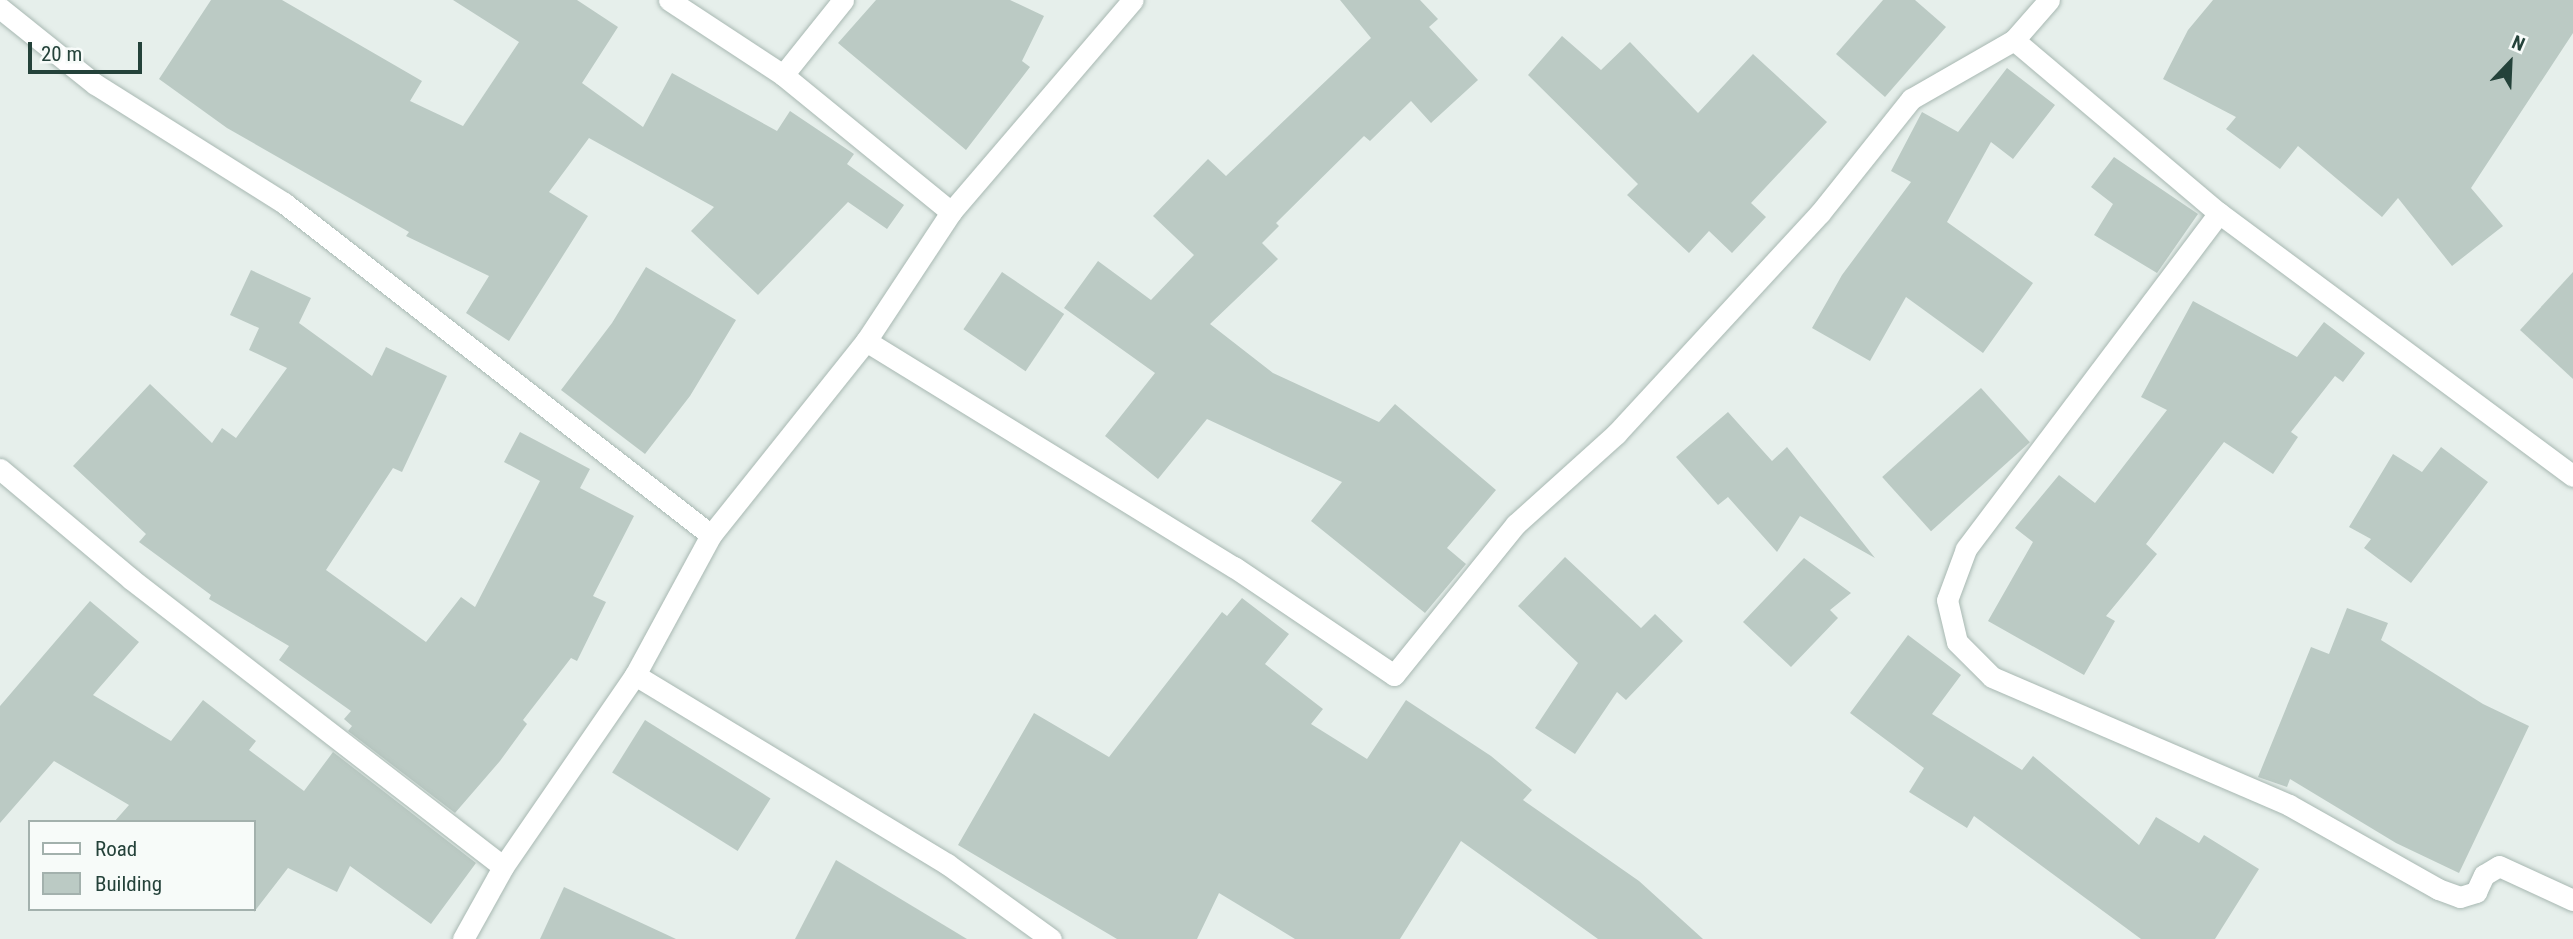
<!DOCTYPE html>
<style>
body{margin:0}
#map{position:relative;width:2573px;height:939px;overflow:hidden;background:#e6efeb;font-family:"Roboto Condensed",sans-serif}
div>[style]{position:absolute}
.building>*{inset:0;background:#bbcac4;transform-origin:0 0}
.roads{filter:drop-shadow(0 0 2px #a8b8b2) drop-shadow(0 0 2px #a8b8b2)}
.minor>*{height:21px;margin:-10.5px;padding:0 10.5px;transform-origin:10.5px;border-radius:10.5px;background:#fff}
span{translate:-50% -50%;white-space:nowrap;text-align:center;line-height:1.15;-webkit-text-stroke:7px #f7fbf9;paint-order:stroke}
.legend{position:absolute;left:28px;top:820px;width:228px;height:91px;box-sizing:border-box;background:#f7fbf9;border:2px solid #a3b1ad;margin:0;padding:9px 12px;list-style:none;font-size:21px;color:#24423a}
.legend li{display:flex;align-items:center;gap:14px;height:35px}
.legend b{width:35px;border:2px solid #a3b1ad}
.north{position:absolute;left:2475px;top:28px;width:70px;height:70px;-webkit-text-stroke:5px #f7fbf9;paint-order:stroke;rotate:23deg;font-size:19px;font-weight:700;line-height:28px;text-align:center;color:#24423a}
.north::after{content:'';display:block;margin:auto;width:24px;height:32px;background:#24423a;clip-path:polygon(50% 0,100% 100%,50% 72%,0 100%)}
.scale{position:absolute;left:28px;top:42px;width:114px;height:32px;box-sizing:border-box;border:4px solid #24423a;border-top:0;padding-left:9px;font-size:21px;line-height:24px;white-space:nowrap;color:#24423a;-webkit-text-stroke:5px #f7fbf9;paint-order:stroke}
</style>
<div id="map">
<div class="building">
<div style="clip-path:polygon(211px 0,282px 0,422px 81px,410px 101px,463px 126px,519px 42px,453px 0,577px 0,618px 27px,582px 83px,643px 127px,672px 73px,777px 131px,790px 111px,854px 154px,847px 164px,904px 205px,887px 229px,848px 202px,758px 295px,691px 231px,714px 207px,589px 138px,549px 192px,588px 216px,509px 341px,466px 313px,489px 276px,406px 236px,409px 232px,227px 128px,159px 79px)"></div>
<div style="clip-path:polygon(876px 0,1010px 0,1044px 16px,1022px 61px,1030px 67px,966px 150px,838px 43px)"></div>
<div style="clip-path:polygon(1340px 0,1420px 0,1438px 19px,1429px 27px,1478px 80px,1431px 123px,1411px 101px,1370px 141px,1364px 136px,1276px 223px,1279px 226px,1262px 243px,1278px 259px,1210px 324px,1273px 373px,1379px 422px,1395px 404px,1496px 490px,1447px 548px,1466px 564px,1425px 613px,1311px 521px,1342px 482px,1207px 419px,1158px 479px,1105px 436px,1155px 373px,1064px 308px,1098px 261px,1151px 300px,1194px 255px,1153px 216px,1208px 159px,1226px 176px,1371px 38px)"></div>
<div style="clip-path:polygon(1883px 0,1915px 0,1946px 27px,1885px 97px,1836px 54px)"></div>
<div style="clip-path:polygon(2213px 0,2573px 0,2573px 33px,2471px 188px,2503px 226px,2452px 266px,2398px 198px,2382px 217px,2298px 146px,2280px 169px,2226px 129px,2236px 117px,2163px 79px,2188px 30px)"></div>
<div style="clip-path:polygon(1562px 36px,1601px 70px,1630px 42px,1698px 113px,1753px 54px,1827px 122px,1751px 203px,1766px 217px,1732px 253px,1709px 231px,1689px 253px,1627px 195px,1638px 184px,1528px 75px)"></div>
<div style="clip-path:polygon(2007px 68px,2055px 105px,2013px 159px,1991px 142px,1947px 222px,2033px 283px,1983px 353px,1906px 297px,1870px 361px,1812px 328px,1842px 275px,1911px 182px,1891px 171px,1922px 112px,1958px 132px)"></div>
<div style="clip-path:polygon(2114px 157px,2198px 214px,2157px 273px,2094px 235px,2113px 204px,2091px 187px)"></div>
<div style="clip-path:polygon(646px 267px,736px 320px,690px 396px,645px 454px,561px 390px,612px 323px)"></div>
<div style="clip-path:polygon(251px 270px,311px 298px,299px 323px,372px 376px,386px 347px,447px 376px,402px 472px,393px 468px,326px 570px,426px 642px,461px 597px,475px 607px,540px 481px,504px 462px,520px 432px,590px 469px,580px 488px,634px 516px,593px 596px,606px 602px,577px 661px,571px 658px,523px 720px,527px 724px,500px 761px,455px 813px,348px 731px,352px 726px,344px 719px,351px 711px,279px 660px,289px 646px,209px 599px,211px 595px,139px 542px,146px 534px,73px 466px,150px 384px,212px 443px,222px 428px,236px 438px,287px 368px,249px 350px,259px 328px,230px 315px)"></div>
<div style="left:1002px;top:272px;width:75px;height:69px;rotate:34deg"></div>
<div style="clip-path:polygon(2573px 272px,2573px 379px,2520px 330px)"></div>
<div style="clip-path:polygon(2193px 301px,2297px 357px,2324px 322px,2365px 353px,2343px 382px,2335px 376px,2291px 432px,2298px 437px,2273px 474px,2224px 442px,2146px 544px,2157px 554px,2106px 616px,2115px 621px,2084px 675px,1988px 621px,2033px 542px,2015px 528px,2059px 475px,2095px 503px,2167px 410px,2141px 397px)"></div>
<div style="left:1981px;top:388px;width:73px;height:133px;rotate:48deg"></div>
<div style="clip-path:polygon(1728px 412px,1772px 461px,1787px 447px,1875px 558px,1800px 516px,1777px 552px,1728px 497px,1718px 505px,1676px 457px)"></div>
<div style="clip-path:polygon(2441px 447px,2488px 482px,2411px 583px,2364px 548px,2371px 539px,2349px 527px,2393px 454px,2422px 472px)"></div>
<div style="clip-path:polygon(1565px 557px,1641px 628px,1655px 614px,1683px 641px,1626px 700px,1617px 692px,1575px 754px,1535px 728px,1578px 663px,1518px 606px)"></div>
<div style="clip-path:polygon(1804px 558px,1851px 593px,1830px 610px,1838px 618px,1791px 667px,1743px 622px)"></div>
<div style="clip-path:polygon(1242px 598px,1289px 634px,1265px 664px,1323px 709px,1311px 724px,1367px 759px,1406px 700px,1491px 756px,1532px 790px,1523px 800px,1639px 881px,1703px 939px,1598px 939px,1461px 841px,1400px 939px,1295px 939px,1219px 893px,1197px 939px,1117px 939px,958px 845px,1034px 713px,1109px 757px,1222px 612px,1227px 616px)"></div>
<div style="clip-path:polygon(90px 601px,139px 642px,93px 695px,171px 741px,203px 700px,256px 741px,249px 750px,304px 791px,333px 752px,476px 863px,431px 924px,350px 866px,337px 892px,288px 868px,254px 912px,254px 822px,114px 822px,129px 805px,54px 761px,0 823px,0 706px)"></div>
<div style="clip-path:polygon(2347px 608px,2388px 623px,2381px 640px,2483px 704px,2529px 726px,2459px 873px,2396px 843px,2290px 779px,2287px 787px,2258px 777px,2311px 647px,2329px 654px)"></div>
<div style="clip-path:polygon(1908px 635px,1961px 675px,1932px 714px,2022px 770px,2033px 756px,2139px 845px,2156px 817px,2199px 843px,2204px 835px,2259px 869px,2215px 939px,2141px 939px,1974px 816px,1967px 828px,1909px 792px,1924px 768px,1850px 713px)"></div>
<div style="left:645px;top:720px;width:148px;height:62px;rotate:32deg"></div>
<div style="clip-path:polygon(836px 860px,967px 939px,795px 939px)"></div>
<div style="clip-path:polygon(564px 887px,676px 939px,540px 939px)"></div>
</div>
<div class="roads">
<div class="minor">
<div style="left:669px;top:0;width:136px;rotate:33.3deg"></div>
<div style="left:783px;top:75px;width:217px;rotate:39.2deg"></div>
<div style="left:0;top:8px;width:122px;rotate:38.7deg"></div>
<div style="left:95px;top:84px;width:223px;rotate:32.2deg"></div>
<div style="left:284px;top:203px;width:541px;rotate:37.87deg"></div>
<div style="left:2014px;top:40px;width:268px;rotate:40.2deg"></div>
<div style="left:2219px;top:213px;width:441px;rotate:36.6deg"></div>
<div style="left:783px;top:75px;width:96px;rotate:-51.3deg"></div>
<div style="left:2219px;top:213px;width:421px;rotate:127deg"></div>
<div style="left:1966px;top:549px;width:54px;rotate:110.4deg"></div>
<div style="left:1947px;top:600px;width:43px;rotate:76.6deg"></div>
<div style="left:1957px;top:642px;width:49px;rotate:45deg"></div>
<div style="left:1992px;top:677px;width:323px;rotate:23.3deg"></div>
<div style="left:2289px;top:805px;width:171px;rotate:29.4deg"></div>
<div style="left:2438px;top:889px;width:23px;rotate:20deg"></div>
<div style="left:2460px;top:897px;width:17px;rotate:-17deg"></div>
<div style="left:2476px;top:892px;width:19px;rotate:-65deg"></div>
<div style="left:2484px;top:875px;width:17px;rotate:-31deg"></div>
<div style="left:2499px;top:866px;width:81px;rotate:24.7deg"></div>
<div style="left:866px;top:341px;width:432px;rotate:31.6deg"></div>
<div style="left:1234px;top:567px;width:193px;rotate:34deg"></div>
<div style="left:1394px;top:675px;width:194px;rotate:-51.1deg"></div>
<div style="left:1516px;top:524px;width:135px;rotate:-42deg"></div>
<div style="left:1616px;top:434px;width:301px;rotate:-47.3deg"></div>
<div style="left:1820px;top:213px;width:146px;rotate:-51.4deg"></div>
<div style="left:1911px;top:99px;width:119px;rotate:-29.8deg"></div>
<div style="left:2014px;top:40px;width:53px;rotate:-48.8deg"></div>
<div style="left:0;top:469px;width:171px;rotate:40deg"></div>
<div style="left:131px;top:579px;width:470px;rotate:37.7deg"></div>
<div style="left:635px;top:675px;width:365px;rotate:31.2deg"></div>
<div style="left:947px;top:864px;width:128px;rotate:35.8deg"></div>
<div style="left:463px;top:939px;width:82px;rotate:-60.9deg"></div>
<div style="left:503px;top:867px;width:233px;rotate:-55.5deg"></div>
<div style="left:635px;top:675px;width:159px;rotate:-61.5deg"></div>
<div style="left:711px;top:535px;width:248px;rotate:-51.4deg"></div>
<div style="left:866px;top:341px;width:154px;rotate:-56.6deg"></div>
<div style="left:951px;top:212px;width:279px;rotate:-49.4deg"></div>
</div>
</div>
<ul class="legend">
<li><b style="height:9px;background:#fff"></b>Road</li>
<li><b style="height:19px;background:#bbcac4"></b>Building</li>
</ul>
<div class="north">N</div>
<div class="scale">20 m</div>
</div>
